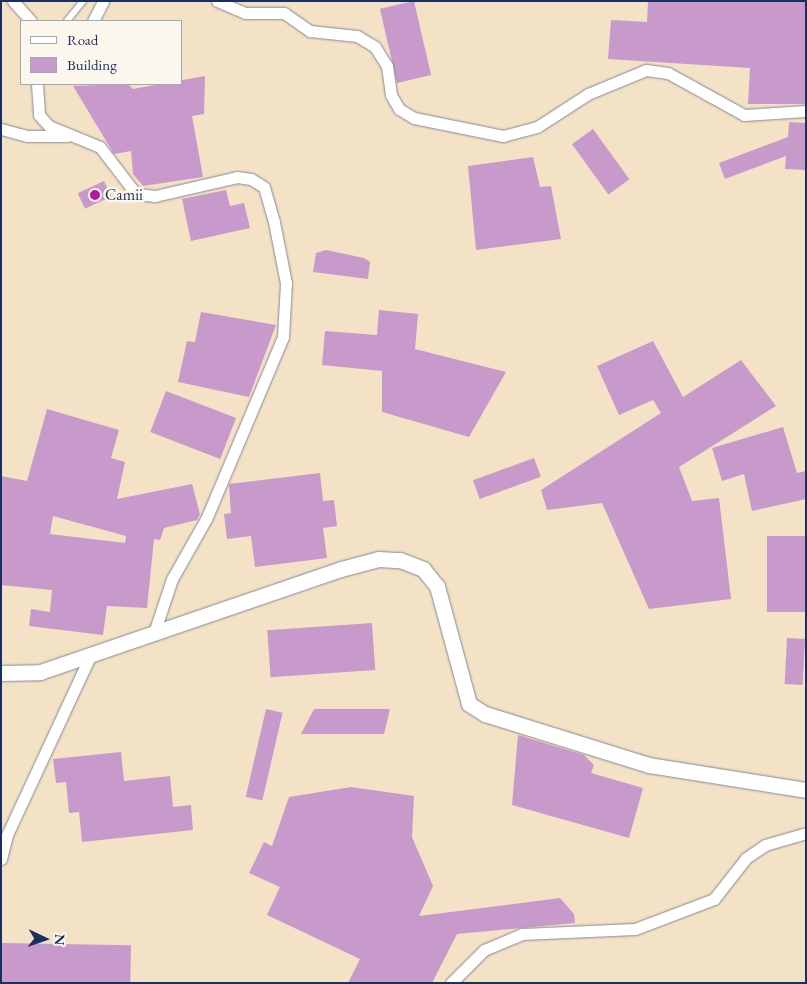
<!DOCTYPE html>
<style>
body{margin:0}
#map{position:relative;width:807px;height:984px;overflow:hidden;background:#f3e2c6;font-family:"EB Garamond",serif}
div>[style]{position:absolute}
.building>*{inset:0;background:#c79acb;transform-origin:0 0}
.roads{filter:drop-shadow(0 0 1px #878892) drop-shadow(0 0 1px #878892)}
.lane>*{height:5.5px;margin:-2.75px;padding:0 2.75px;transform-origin:2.75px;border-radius:2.75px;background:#fff}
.street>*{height:11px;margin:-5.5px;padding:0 5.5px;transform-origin:5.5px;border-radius:5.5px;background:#fff}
.secondary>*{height:15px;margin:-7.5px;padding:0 7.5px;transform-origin:7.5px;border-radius:7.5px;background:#fff}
.dots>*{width:14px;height:14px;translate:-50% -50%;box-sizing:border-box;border:2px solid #fbf7ec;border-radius:50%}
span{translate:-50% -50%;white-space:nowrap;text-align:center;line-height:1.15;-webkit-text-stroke:5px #fbf7ec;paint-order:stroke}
.poi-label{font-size:16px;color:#1b2f5e}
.left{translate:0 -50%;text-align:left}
.frame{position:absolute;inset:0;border:2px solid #1b2f5e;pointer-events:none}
.legend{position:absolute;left:20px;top:20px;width:162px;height:65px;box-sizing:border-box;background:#fbf7ec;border:1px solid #a1a7b3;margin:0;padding:6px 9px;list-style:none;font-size:15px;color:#1b2f5e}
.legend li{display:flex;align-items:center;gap:10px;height:25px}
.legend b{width:25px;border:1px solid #a1a7b3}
.north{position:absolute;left:20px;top:914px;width:50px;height:50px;-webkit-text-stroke:4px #fbf7ec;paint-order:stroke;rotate:93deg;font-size:14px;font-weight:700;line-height:20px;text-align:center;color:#1b2f5e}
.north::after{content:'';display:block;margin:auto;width:18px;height:22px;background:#1b2f5e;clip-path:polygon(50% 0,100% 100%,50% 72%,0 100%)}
</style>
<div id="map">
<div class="building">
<div style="left:414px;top:1px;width:76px;height:35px;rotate:77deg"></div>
<div style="clip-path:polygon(648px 1px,806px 1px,806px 104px,748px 104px,750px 68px,608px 59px,611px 20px,647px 22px)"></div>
<div style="clip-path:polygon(205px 76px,204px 114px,192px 116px,203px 177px,143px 186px,133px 174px,131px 151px,114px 154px,73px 86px,128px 84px,133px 89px)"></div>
<div style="clip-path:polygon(789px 122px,806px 123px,806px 170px,785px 169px,786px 156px,725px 179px,719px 163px,788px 137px)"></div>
<div style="left:593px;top:129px;width:62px;height:26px;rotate:54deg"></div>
<div style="clip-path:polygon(533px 157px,540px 187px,551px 186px,561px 239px,476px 250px,468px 166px)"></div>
<div style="left:104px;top:181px;width:17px;height:29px;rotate:65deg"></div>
<div style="clip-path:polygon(226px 190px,230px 206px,244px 203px,250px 228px,191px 241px,182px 199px)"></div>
<div style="clip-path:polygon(326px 250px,364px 258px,370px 262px,368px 279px,313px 272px,316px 253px)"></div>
<div style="clip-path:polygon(379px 310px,418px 314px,415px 349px,506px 372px,469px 437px,382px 412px,382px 371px,322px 365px,325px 331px,377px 335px)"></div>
<div style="clip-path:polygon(201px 312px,276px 325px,249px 397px,178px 382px,187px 341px,195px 342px)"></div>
<div style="clip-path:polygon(653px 341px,683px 397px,741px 360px,776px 406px,679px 467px,692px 501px,719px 498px,731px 599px,649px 609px,602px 503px,547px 510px,541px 490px,661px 413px,653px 400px,619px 415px,597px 366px)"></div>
<div style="left:166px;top:391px;width:75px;height:44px;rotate:21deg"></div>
<div style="clip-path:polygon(evenodd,47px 409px,119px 430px,111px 458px,125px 462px,117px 499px,192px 484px,200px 514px,197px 520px,164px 528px,160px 540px,154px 539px,147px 608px,107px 606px,103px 635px,29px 626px,31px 609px,50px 612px,52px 590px,1px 585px,1px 476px,27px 481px,47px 409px,53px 516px,126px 536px,125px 543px,50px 534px,53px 516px)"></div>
<div style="clip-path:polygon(783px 427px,797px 473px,806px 471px,806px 499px,752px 511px,744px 474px,722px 481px,712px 448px)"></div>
<div style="left:534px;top:458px;width:20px;height:65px;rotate:70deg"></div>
<div style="clip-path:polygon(320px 473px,323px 501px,334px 500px,337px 526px,323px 528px,327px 558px,255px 567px,251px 536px,227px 539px,224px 514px,231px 513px,229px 484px)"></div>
<div style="left:767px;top:536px;width:39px;height:76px"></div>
<div style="left:372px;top:623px;width:47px;height:105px;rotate:86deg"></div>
<div style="left:787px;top:638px;width:18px;height:46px;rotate:3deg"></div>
<div style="left:266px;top:709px;width:17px;height:90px;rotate:13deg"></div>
<div style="clip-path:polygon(314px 709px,390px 709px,384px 734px,301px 734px)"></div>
<div style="clip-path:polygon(518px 735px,584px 755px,594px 765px,591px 773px,643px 788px,629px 838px,512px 805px)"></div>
<div style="clip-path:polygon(121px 752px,124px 781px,170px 776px,173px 807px,191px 805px,193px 830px,82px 842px,79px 812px,69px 813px,66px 782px,56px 783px,53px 759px)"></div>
<div style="clip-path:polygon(351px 787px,414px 796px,412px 837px,433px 886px,419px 916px,560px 898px,574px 914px,575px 923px,457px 934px,432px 983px,348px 983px,360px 959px,267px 915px,280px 887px,249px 873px,264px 842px,272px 846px,289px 797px)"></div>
<div style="left:2px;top:943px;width:129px;height:40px;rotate:1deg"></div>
</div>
<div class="roads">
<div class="lane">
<div style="left:67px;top:21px;width:26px;rotate:-51deg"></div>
</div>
<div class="street">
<div style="left:13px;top:1px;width:27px;rotate:48deg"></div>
<div style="left:217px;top:1px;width:30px;rotate:23deg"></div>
<div style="left:245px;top:13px;width:39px"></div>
<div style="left:284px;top:13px;width:32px;rotate:35deg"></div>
<div style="left:310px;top:31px;width:47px;rotate:6.1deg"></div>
<div style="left:357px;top:36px;width:21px;rotate:31deg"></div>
<div style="left:375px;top:47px;width:22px;rotate:58deg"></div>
<div style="left:387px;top:66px;width:29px;rotate:82deg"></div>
<div style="left:391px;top:95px;width:16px;rotate:60deg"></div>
<div style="left:399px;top:109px;width:17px;rotate:31deg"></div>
<div style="left:414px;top:118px;width:91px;rotate:11.4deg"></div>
<div style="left:503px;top:136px;width:35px;rotate:-15deg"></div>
<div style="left:537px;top:127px;width:61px;rotate:-32.9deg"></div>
<div style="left:588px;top:94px;width:63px;rotate:-22.5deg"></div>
<div style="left:646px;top:70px;width:22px;rotate:8deg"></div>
<div style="left:668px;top:73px;width:87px;rotate:28.9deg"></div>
<div style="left:744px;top:115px;width:62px;rotate:-3.7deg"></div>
<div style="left:93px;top:21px;width:22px;rotate:-63deg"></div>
<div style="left:37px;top:84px;width:31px;rotate:86deg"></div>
<div style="left:39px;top:115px;width:15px;rotate:48deg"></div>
<div style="left:49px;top:126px;width:55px;rotate:22.4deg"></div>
<div style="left:100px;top:147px;width:59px;rotate:52.5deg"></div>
<div style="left:136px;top:194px;width:19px;rotate:6deg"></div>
<div style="left:155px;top:196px;width:84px;rotate:-13deg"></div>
<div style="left:237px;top:177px;width:14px;rotate:8deg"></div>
<div style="left:251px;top:179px;width:15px;rotate:32deg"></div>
<div style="left:264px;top:187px;width:36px;rotate:74deg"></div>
<div style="left:274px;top:222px;width:62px;rotate:78.9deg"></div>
<div style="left:286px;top:283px;width:54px;rotate:93.2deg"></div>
<div style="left:283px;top:337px;width:198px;rotate:112.9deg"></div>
<div style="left:206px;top:519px;width:69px;rotate:119.5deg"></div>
<div style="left:172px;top:579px;width:57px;rotate:108.4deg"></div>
<div style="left:1px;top:129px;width:27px;rotate:15deg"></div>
<div style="left:27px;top:136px;width:40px"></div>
<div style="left:1px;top:859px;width:25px;rotate:-76deg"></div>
<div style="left:7px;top:835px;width:197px;rotate:-65.1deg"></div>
<div style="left:451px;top:983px;width:47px;rotate:-45deg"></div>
<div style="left:484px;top:950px;width:41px;rotate:-22.8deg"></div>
<div style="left:522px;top:934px;width:113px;rotate:-2.5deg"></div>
<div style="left:635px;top:929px;width:85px;rotate:-20.8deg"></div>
<div style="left:714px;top:899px;width:52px;rotate:-52deg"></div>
<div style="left:746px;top:858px;width:23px;rotate:-34deg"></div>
<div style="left:765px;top:845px;width:43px;rotate:-16.3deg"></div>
</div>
<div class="secondary">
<div style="left:1px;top:673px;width:39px;rotate:-1deg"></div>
<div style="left:40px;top:672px;width:318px;rotate:-18.9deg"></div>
<div style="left:341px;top:569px;width:38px;rotate:-15deg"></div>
<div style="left:378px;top:559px;width:22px;rotate:3deg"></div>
<div style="left:400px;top:560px;width:25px;rotate:21deg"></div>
<div style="left:423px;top:569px;width:22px;rotate:51deg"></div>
<div style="left:437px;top:586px;width:122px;rotate:74.8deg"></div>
<div style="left:469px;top:704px;width:19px;rotate:32deg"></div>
<div style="left:485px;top:714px;width:172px;rotate:17.3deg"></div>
<div style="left:649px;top:765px;width:159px;rotate:9deg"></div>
</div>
</div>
<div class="dots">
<div style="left:95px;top:195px;background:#b5179e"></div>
</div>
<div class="poi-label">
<span class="left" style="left:105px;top:195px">Camii</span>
</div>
<div class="frame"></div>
<ul class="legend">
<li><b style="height:6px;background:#fff"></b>Road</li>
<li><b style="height:14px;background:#c79acb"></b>Building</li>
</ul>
<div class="north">N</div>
</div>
